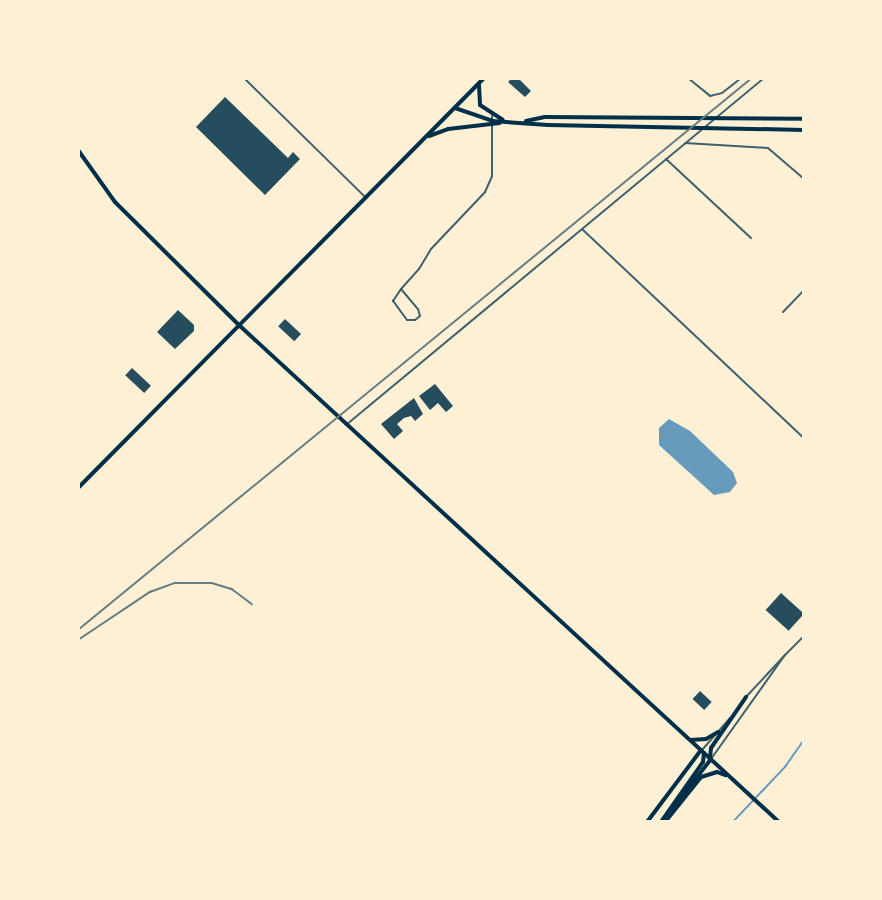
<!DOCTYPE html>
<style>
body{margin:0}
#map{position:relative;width:882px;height:900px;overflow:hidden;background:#fdf0d5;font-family:Lora,serif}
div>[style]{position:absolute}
.water>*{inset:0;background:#669bbc}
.stream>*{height:1.5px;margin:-0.75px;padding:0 0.75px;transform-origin:0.75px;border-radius:0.75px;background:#669bbc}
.building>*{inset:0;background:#264d5e;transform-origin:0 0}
.minor>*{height:2px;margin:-1px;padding:0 1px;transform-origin:1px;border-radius:1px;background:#3f606c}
.secondary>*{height:4px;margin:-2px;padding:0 2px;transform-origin:2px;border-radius:2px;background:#003049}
.primary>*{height:4px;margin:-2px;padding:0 2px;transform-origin:2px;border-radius:2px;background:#003049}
.rail>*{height:1.5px;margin:-0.75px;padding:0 0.75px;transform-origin:0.75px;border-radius:0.75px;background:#657d81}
span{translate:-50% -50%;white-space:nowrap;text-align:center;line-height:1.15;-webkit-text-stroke:6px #fdf0d5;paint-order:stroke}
.frame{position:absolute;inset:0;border:80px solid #fdf0d5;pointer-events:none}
</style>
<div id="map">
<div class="water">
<div style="clip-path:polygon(669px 419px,690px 431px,733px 472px,737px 483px,730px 492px,714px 495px,659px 445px,659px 428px)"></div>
</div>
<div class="stream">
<div style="left:733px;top:822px;width:76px;rotate:-46.6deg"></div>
<div style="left:785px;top:767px;width:33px;rotate:-55deg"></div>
</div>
<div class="building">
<div style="clip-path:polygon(512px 78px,518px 78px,531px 91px,525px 97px,508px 82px)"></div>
<div style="clip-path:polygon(225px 97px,288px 158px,293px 152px,300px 159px,265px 195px,196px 127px)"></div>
<div style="clip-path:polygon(178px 310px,194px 325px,194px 331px,175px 349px,157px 332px)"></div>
<div style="left:285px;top:319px;width:22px;height:10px;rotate:43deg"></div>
<div style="left:132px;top:368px;width:26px;height:10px;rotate:43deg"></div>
<div style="clip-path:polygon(435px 384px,453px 406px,446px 412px,438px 403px,430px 410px,419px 396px)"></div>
<div style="clip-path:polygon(414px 398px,423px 414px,415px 421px,411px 416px,404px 418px,397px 424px,403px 431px,394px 439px,381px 424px)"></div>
<div style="left:781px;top:593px;width:31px;height:23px;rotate:42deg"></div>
<div style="left:700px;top:691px;width:16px;height:11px;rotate:43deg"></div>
</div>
<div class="minor">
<div style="left:244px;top:78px;width:170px;rotate:44.5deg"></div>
<div style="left:688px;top:78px;width:28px;rotate:39deg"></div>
<div style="left:710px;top:96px;width:12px;rotate:-14deg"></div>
<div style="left:722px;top:93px;width:24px;rotate:-38deg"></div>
<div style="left:685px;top:143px;width:83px;rotate:3.4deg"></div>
<div style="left:768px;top:148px;width:48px;rotate:40.7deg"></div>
<div style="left:666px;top:159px;width:116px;rotate:42.9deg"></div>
<div style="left:582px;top:229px;width:305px;rotate:43.3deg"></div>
<div style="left:401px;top:289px;width:26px;rotate:50deg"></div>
<div style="left:418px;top:309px;width:7px;rotate:74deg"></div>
<div style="left:420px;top:316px;width:6px;rotate:141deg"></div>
<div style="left:415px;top:320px;width:8px;rotate:180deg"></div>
<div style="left:407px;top:320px;width:24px;rotate:-126deg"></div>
<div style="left:393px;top:301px;width:14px;rotate:-56deg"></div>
<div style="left:401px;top:289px;width:27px;rotate:-48deg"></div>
<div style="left:419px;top:269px;width:23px;rotate:-59deg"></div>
<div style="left:431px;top:249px;width:79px;rotate:-46.5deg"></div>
<div style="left:485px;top:192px;width:17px;rotate:-66deg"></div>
<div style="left:492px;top:176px;width:60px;rotate:-90deg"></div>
<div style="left:783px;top:312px;width:30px;rotate:-46deg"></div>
<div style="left:346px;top:425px;width:543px;rotate:-39.7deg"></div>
<div style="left:746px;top:697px;width:57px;rotate:-47.1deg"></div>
<div style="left:702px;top:750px;width:43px;rotate:-48.8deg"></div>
<div style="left:711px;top:759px;width:128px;rotate:-54.6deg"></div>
<div style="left:785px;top:655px;width:27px;rotate:-45deg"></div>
</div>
<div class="secondary">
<div style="left:78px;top:150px;width:64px;rotate:54.6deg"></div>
<div style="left:115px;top:202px;width:176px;rotate:44.8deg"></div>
<div style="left:240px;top:326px;width:732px;rotate:42.62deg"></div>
<div style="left:691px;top:740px;width:15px;rotate:-4deg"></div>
<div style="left:706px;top:739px;width:14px;rotate:-30deg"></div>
<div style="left:710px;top:758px;width:10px;rotate:-84deg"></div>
<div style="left:711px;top:748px;width:62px;rotate:-55.5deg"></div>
<div style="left:672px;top:809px;width:63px;rotate:-52deg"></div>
<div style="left:647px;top:822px;width:90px;rotate:-53.1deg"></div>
<div style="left:661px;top:822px;width:73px;rotate:-55deg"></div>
<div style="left:703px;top:762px;width:9px;rotate:-84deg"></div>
<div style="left:665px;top:822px;width:58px;rotate:-51.3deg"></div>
<div style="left:701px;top:777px;width:17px;rotate:-17deg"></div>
<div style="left:717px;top:772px;width:9px;rotate:21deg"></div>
</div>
<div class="primary">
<div style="left:479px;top:85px;width:20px;rotate:87deg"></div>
<div style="left:480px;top:105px;width:27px;rotate:33deg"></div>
<div style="left:455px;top:108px;width:39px;rotate:19deg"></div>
<div style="left:492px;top:121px;width:56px;rotate:4.1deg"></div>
<div style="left:548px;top:125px;width:256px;rotate:1.1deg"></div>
<div style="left:526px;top:121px;width:19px;rotate:-12deg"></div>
<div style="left:545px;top:117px;width:259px;rotate:0.4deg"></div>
<div style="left:429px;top:136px;width:20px;rotate:-20deg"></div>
<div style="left:448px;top:129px;width:52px;rotate:-6.6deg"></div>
<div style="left:78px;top:488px;width:577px;rotate:-45.28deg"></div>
</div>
<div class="rail">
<div style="left:78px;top:630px;width:871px;rotate:-39.32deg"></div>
<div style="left:78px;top:640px;width:87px;rotate:-33.7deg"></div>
<div style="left:150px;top:592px;width:27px;rotate:-20deg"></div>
<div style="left:175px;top:583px;width:37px"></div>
<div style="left:212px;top:583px;width:21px;rotate:17deg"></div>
<div style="left:232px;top:589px;width:25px;rotate:37deg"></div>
</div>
<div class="frame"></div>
</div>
